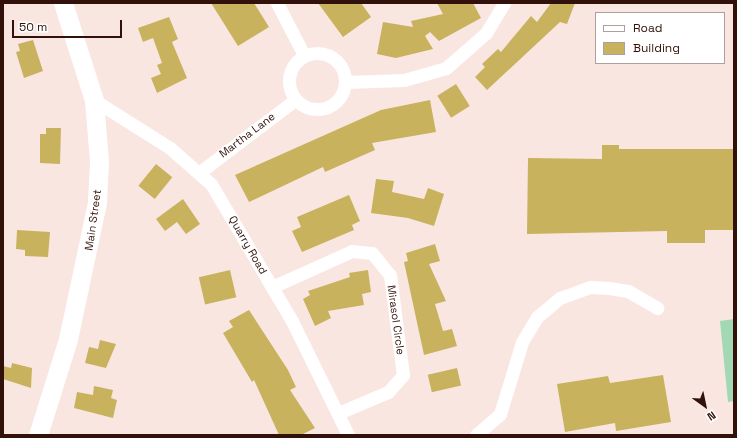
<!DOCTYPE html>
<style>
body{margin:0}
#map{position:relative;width:737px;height:438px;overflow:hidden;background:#f9e6e1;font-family:"Space Grotesk",sans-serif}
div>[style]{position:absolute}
.green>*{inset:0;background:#a2d8b3}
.building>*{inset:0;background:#c9b25d;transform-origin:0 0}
.street>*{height:13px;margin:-6.5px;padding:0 6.5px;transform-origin:6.5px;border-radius:6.5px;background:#fff}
.street>.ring{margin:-6.5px;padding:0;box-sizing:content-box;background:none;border:13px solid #fff;border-radius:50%}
.secondary>*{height:19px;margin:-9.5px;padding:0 9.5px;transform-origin:9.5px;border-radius:9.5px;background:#fff}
span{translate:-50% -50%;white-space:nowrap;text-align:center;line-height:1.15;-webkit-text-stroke:3px #fff;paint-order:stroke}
.street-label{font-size:11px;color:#311109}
.frame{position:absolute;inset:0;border:4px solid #311109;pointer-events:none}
.legend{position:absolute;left:595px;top:12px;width:130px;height:52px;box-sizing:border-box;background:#fff;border:1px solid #ada09d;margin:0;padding:5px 7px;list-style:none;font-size:12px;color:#311109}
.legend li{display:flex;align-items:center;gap:8px;height:20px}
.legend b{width:20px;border:1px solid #ada09d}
.north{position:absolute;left:685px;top:386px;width:40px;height:40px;-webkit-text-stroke:3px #fff;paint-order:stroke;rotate:147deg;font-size:11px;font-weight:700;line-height:16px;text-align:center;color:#311109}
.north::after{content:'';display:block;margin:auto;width:14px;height:18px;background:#311109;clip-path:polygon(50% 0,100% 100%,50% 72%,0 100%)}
.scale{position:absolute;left:12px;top:20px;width:110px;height:18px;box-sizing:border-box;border:2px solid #311109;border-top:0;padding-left:5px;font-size:12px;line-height:14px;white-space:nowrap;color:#311109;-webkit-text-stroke:3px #fff;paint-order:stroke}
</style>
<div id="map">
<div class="green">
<div style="clip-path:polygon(734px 319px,734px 401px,728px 402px,720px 321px)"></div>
</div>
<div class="building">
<div style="clip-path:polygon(211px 3px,254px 3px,269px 27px,238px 46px)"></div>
<div style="clip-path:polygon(318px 3px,361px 3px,371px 17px,343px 37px)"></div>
<div style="clip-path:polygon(437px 3px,473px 3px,481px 18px,439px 41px,430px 32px,425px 36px,433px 49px,396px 58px,377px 54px,383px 22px,413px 27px,411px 21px,443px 14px)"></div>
<div style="clip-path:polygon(551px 3px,575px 3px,567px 24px,560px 22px,487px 90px,475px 77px,485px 67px,482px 64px,498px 49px,501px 52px,531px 16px,537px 22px)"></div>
<div style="clip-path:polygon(169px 17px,178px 39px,172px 42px,187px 78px,157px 93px,151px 78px,161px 74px,157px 65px,162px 63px,153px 38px,143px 42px,138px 28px)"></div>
<div style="clip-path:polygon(33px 40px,43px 71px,24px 78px,16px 52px,20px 51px,18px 44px)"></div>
<div style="left:456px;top:84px;width:26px;height:22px;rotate:58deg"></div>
<div style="clip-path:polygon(430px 100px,436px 132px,372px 143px,375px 150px,325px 172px,323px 167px,249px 202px,235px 175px,381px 110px)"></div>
<div style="clip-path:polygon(46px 128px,61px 128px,60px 164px,40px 163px,40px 134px,46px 134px)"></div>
<div style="clip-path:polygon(602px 145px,619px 145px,619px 149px,734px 149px,734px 230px,705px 230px,705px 243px,667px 243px,667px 231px,527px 234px,528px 158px,602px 159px)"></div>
<div style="left:156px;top:164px;width:21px;height:28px;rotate:39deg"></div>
<div style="clip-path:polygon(376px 179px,394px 181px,392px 192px,424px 199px,428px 188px,444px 194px,434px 226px,408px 218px,371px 213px)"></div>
<div style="clip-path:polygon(349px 195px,360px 221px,352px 225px,354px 230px,302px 252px,292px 231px,301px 227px,297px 217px)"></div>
<div style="clip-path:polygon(183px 199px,200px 224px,186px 234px,177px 222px,165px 231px,156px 219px)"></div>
<div style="clip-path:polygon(17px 230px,50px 232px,48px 257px,25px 256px,25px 250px,16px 249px)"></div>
<div style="clip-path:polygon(435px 244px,440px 261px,429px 264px,446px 301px,435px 304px,443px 331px,452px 329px,457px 346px,424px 355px,404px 262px,408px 261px,406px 253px)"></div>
<div style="left:230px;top:270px;width:28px;height:32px;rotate:77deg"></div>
<div style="clip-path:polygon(368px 270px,371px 292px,362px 294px,364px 305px,328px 311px,331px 318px,315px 326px,303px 299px,310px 295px,308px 291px,350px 277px,349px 273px)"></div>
<div style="clip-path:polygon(249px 310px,288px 370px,296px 387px,290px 390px,315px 428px,301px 435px,279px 435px,254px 380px,252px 382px,223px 333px,233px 327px,229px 321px)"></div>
<div style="clip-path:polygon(100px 340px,116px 344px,106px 368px,85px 363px,89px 347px,98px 349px)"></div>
<div style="clip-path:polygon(12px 363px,32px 368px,31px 388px,3px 379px,3px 366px,11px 368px)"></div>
<div style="left:457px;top:368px;width:18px;height:30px;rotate:77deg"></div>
<div style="clip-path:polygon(663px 375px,671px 422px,616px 431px,615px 423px,565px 432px,557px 384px,608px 376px,610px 383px)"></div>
<div style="clip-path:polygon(94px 386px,113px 390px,111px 398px,117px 400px,113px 418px,74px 408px,77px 392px,93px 395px)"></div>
</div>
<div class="street">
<div style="left:277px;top:3px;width:59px;rotate:62.6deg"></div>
<div class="ring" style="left:289px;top:53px;width:43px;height:43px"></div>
<div style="left:345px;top:82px;width:59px;rotate:-1.9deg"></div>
<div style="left:404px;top:80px;width:44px;rotate:-15.9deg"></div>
<div style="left:446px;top:68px;width:53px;rotate:-41.2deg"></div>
<div style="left:486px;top:33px;width:35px;rotate:-59deg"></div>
<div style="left:94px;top:100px;width:90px;rotate:32.3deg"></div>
<div style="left:170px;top:148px;width:55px;rotate:41.3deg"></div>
<div style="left:211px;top:184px;width:159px;rotate:59.4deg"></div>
<div style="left:292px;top:321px;width:127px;rotate:63.8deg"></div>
<div style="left:200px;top:172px;width:119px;rotate:-37.2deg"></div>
<div style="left:272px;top:287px;width:88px;rotate:-24.2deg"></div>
<div style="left:352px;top:251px;width:20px;rotate:6deg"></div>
<div style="left:372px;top:253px;width:28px;rotate:51deg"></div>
<div style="left:390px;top:275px;width:101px;rotate:82.6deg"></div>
<div style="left:403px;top:375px;width:23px;rotate:131deg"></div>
<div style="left:388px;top:392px;width:54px;rotate:157.2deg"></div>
<div style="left:476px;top:435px;width:32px;rotate:-41deg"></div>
<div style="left:500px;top:414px;width:75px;rotate:-73deg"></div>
<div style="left:522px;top:342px;width:29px;rotate:-59deg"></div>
<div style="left:537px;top:317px;width:30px;rotate:-40deg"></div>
<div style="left:560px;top:298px;width:33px;rotate:-20deg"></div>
<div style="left:591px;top:287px;width:18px;rotate:3deg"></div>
<div style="left:609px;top:288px;width:19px;rotate:9deg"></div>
<div style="left:628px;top:291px;width:34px;rotate:30deg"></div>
</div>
<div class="secondary">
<div style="left:38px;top:435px;width:101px;rotate:-72.6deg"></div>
<div style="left:68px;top:339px;width:140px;rotate:-78deg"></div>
<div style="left:97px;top:202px;width:41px;rotate:-87.2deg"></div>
<div style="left:99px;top:161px;width:61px;rotate:-94.7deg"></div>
<div style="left:94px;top:100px;width:102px;rotate:-107.7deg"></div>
</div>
<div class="street-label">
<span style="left:247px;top:135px;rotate:-37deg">Martha Lane</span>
<span style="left:93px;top:220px;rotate:-82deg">Main Street</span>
<span style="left:248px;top:245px;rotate:60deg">Quarry Road</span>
<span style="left:396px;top:320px;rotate:82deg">Mirasol Circle</span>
</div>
<div class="frame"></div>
<ul class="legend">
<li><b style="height:5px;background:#fff"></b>Road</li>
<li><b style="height:11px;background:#c9b25d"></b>Building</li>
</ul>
<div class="north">N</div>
<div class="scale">50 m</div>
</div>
